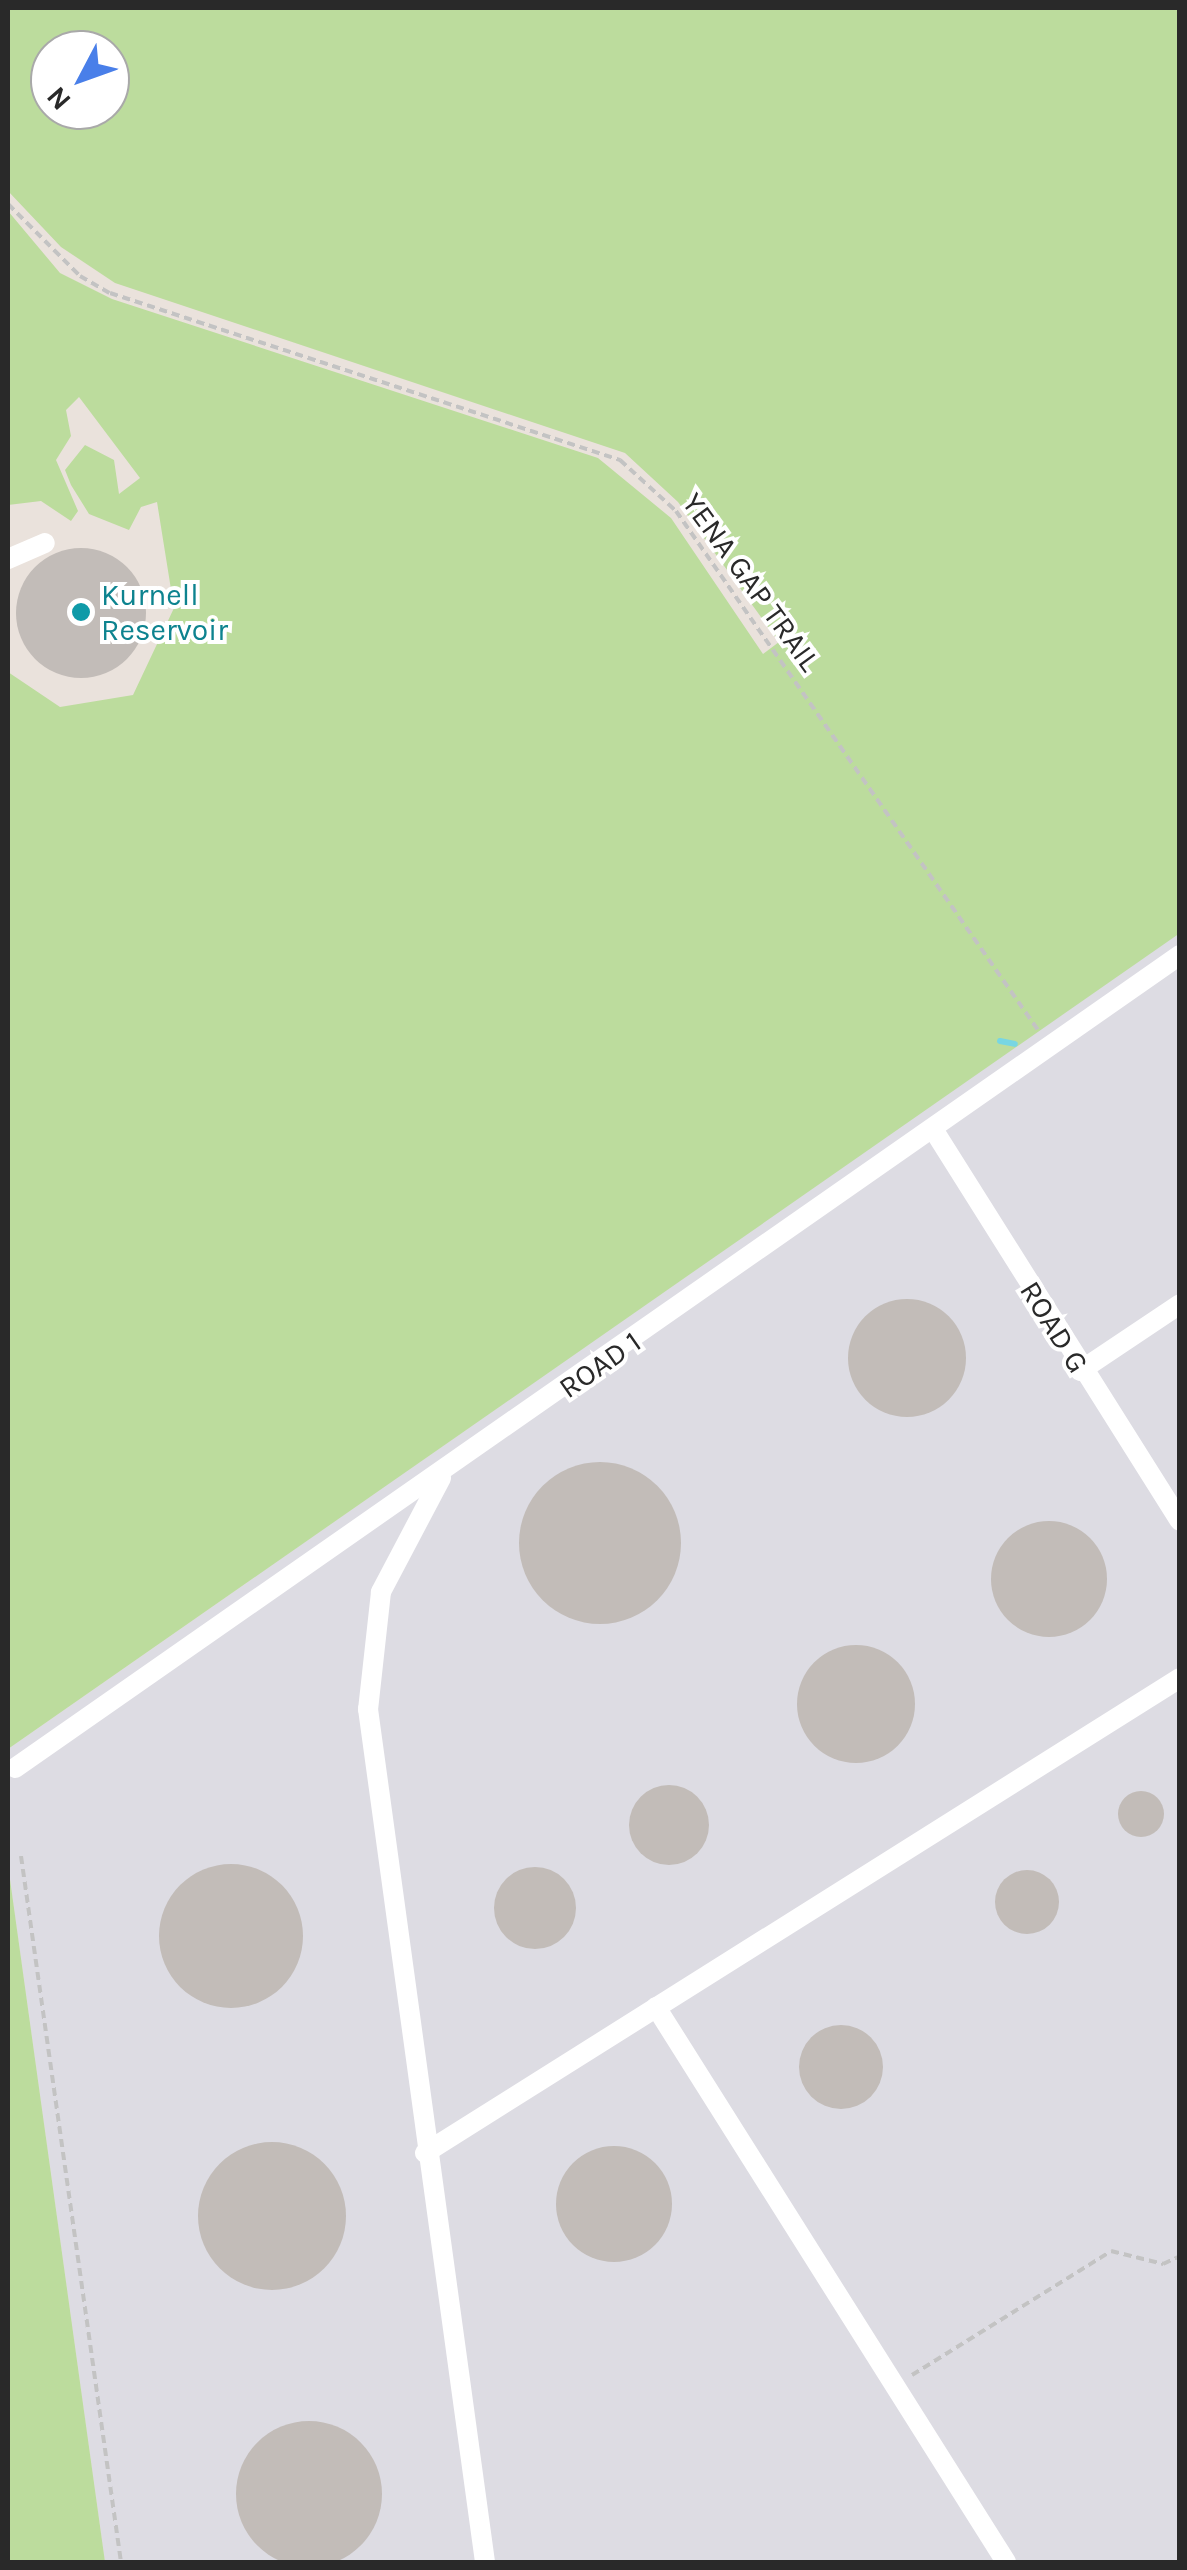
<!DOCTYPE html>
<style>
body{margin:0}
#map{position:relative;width:1187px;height:2570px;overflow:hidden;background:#eae2dc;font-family:Karla,sans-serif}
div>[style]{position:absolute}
.industrial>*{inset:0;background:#dddce3}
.green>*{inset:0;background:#bcdc9d}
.stream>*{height:6px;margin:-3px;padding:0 3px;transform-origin:3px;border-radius:3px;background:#78d6e3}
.building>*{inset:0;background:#c2bcb8}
.round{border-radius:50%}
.path>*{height:4px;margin-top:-2px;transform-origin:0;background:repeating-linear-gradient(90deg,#c3c3c3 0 8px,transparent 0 13px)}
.minor>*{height:20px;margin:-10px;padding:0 10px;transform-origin:10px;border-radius:10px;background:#fff}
.dots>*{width:28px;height:28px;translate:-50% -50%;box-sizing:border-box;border:5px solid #fff;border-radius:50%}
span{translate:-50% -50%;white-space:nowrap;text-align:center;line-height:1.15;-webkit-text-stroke:8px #fff;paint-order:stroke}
.street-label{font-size:30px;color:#292929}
.culture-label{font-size:30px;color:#0d838f}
.left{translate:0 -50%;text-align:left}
.frame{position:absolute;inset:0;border:10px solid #292929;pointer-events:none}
.north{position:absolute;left:30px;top:30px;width:100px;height:100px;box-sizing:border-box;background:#fff;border:2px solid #a9a9a9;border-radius:50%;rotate:229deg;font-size:28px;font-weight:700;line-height:40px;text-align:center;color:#292929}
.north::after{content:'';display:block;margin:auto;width:35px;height:45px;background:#497fe9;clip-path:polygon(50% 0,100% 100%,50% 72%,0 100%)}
</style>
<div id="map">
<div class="industrial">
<div style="clip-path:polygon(1179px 933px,1179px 2562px,105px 2562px,8px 1865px,8px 1749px)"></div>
</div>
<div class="green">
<div style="clip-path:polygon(evenodd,8px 8px,1179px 8px,1180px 933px,8px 1749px,8px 672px,60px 707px,133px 695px,174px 608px,157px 502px,141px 507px,129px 530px,89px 514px,71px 485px,65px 470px,85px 445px,114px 460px,119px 494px,140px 478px,79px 397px,66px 410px,71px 436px,56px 460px,78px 511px,71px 521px,41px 501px,8px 505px,8px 211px,60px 273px,112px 299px,598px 458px,671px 518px,763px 654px,779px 642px,678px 502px,625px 453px,115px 283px,61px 247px,8px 191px,8px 8px,50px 50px,110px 50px,110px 110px,50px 110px,50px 50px)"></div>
<div style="clip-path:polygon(8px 1865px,105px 2562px,8px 2562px)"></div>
</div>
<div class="stream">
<div style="left:1000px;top:1041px;width:15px;rotate:11deg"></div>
</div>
<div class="building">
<div class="round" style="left:16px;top:548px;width:130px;height:130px"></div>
<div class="round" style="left:848px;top:1299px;width:118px;height:118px"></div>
<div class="round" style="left:519px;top:1462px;width:162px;height:162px"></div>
<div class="round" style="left:991px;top:1521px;width:116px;height:116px"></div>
<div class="round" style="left:797px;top:1645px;width:118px;height:118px"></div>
<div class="round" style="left:629px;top:1785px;width:80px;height:80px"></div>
<div class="round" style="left:1118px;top:1791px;width:46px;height:46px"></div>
<div class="round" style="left:159px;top:1864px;width:144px;height:144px"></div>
<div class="round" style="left:494px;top:1867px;width:82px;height:82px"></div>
<div class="round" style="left:995px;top:1870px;width:64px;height:64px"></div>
<div class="round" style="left:799px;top:2025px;width:84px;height:84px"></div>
<div class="round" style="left:198px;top:2142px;width:148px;height:148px"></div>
<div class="round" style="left:556px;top:2146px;width:116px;height:116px"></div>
<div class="round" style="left:236px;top:2421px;width:146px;height:146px"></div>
</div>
<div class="path">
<div style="left:8px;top:204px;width:102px;rotate:45deg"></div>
<div style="left:80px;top:276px;width:34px;rotate:30deg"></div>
<div style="left:110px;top:293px;width:537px;rotate:18.13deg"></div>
<div style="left:620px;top:460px;width:76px;rotate:42.3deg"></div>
<div style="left:676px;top:511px;width:636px;rotate:55.11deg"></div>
<div style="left:21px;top:1856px;width:713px;rotate:81.94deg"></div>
<div style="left:912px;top:2375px;width:234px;rotate:-31.9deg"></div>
<div style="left:1111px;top:2251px;width:54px;rotate:14deg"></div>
<div style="left:1163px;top:2264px;width:19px;rotate:-25deg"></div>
</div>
<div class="minor">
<div style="left:8px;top:559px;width:40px;rotate:-23.4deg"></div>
<div style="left:933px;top:1129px;width:463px;rotate:57.8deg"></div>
<div style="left:1080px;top:1371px;width:120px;rotate:-33.8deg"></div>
<div style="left:441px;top:1478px;width:129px;rotate:117.8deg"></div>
<div style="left:381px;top:1592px;width:118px;rotate:96.3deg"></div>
<div style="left:368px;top:1709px;width:861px;rotate:82.19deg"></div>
<div style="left:15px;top:1768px;width:1421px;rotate:-34.91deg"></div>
<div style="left:656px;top:2007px;width:656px;rotate:57.76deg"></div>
<div style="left:425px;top:2153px;width:892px;rotate:-32.18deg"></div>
</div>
<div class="dots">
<div style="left:81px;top:612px;background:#0f9aa8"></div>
</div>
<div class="street-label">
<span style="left:751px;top:582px;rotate:54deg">YENA GAP TRAIL</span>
<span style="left:1054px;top:1327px;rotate:58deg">ROAD G</span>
<span style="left:600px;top:1365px;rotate:-35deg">ROAD 1</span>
</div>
<div class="culture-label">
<span class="left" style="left:101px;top:612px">Kurnell<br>Reservoir</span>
</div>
<div class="frame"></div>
<div class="north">N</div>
</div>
